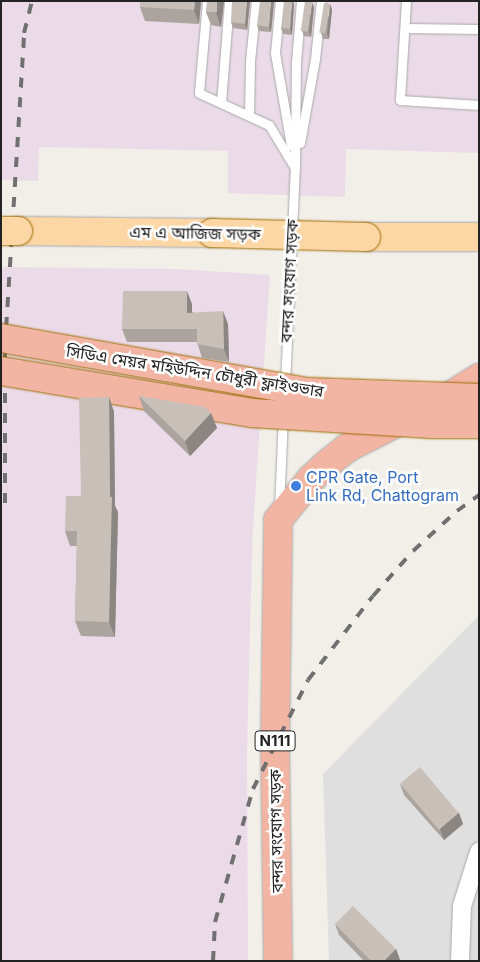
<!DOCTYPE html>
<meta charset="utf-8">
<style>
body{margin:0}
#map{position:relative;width:480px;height:962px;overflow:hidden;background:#f2efe9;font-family:Inter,"Noto Sans Bengali",sans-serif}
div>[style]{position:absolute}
.residential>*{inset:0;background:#e0dfdf}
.industrial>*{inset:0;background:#ebdbe8}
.roads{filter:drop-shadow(0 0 1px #a9a9a9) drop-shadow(0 0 1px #a9a9a9)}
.service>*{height:9px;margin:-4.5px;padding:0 4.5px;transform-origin:4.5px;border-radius:4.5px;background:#fff}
.minor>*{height:18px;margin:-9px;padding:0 9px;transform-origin:9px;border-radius:9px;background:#fff}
.primary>*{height:28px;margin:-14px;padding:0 14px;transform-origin:14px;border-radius:14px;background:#fcd6a4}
.trunk>*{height:28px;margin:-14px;padding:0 14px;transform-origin:14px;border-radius:14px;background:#f2b4a3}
.rail>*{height:4px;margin-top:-2px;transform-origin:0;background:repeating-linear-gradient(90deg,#707070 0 10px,transparent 0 20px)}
.bridges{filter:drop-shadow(0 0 1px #a06b00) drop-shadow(0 0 1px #a06b00)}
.primary-bridge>*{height:28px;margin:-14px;padding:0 14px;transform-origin:14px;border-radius:14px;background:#fcd6a4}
.trunk-bridge>*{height:28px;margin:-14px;padding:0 14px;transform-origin:14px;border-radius:14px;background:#f2b4a3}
.wall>*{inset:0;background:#aba49e}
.shaded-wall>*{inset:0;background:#8b8681}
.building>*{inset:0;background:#c7bfb8;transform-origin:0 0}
.dots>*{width:14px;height:14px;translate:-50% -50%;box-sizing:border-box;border:2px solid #fff;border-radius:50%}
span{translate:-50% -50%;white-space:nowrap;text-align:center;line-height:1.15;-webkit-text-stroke:5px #fff;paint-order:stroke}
.shield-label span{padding:1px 4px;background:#fff;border:1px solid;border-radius:4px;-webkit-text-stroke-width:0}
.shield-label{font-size:15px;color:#222;font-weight:700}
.street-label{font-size:16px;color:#222}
.shop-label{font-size:16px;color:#366cbe}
.left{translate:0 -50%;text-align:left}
.frame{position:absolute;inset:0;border:2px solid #222;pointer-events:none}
</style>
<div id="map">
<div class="residential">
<div style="clip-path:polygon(479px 615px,479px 961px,329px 961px,323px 774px)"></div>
</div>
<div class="industrial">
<div style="clip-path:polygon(1px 1px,479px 1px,479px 153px,346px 149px,345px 197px,228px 193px,228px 151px,39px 147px,38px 181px,1px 180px)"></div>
<div style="clip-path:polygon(1px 267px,176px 269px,270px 275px,253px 527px,250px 627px,247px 753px,248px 961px,1px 961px)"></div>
</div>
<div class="roads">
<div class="service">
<div style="left:207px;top:1px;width:92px;rotate:95deg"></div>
<div style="left:199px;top:93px;width:77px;rotate:24.6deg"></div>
<div style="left:269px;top:125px;width:50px;rotate:58.8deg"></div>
<div style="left:280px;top:1px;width:52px;rotate:95.5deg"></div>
<div style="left:275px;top:53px;width:94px;rotate:80.2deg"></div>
<div style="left:406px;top:1px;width:99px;rotate:93.5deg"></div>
<div style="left:400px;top:100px;width:79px;rotate:3.6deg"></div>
<div style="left:405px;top:28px;width:74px;rotate:0.8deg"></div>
<div style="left:221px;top:103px;width:102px;rotate:-85.5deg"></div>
<div style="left:249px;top:115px;width:54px;rotate:-88.9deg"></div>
<div style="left:250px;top:61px;width:60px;rotate:-84.3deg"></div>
<div style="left:300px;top:143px;width:85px;rotate:-79.9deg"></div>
<div style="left:315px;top:59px;width:58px;rotate:-84.1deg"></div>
<div style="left:285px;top:385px;width:217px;rotate:-87.4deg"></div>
<div style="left:295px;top:168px;width:106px;rotate:-89.5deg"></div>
<div style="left:296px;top:62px;width:61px;rotate:-85.3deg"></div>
<div style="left:279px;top:508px;width:90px;rotate:-87.5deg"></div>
</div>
<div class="minor">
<div style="left:460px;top:961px;width:55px;rotate:-87.9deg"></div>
<div style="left:462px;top:906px;width:57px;rotate:-72.5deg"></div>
</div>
<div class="primary">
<div style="left:18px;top:231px;width:194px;rotate:0.6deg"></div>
<div style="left:366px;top:237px;width:113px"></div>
</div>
<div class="trunk">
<div style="left:278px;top:961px;width:216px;rotate:-90.8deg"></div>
<div style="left:275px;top:745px;width:225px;rotate:-89.2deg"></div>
<div style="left:278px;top:520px;width:53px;rotate:-51.2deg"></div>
<div style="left:311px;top:479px;width:21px;rotate:-43deg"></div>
<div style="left:326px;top:465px;width:27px;rotate:-39deg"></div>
<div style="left:347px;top:448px;width:119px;rotate:-27deg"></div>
<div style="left:453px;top:394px;width:31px;rotate:-32deg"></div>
</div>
</div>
<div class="rail">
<div style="left:5px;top:503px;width:156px;rotate:-90deg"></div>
<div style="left:5px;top:347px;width:315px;rotate:-86.5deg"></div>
<div style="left:24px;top:33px;width:33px;rotate:-76deg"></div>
<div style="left:213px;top:961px;width:39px;rotate:-87deg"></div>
<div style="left:215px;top:922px;width:138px;rotate:-74.1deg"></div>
<div style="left:253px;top:789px;width:122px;rotate:-63.2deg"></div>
<div style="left:308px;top:680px;width:106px;rotate:-52.3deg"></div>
<div style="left:373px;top:596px;width:60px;rotate:-48.4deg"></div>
<div style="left:413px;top:551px;width:59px;rotate:-42.3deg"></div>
<div style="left:457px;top:511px;width:27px;rotate:-36deg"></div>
</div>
<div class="bridges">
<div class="primary-bridge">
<div style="left:1px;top:231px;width:17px"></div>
<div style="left:212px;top:233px;width:154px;rotate:1.5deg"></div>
</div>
<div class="trunk-bridge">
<div style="left:1px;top:338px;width:312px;rotate:10deg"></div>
<div style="left:308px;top:392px;width:171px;rotate:2deg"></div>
<div style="left:1px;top:371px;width:254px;rotate:9.5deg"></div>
<div style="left:252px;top:413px;width:181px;rotate:3.5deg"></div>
<div style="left:433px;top:424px;width:46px"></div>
</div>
</div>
<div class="wall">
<div style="clip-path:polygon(140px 1px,201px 1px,199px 24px,145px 21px,140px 7px)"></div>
<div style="clip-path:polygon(207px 1px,224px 1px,221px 27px,211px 25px,206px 12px)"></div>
<div style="clip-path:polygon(250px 1px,247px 30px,233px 28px,231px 22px)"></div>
<div style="clip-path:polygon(274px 2px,271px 32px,259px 31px,257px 25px)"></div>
<div style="clip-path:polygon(294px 5px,292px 35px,283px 34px,281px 28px)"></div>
<div style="clip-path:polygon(314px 7px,311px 37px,304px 36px,302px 31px)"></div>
<div style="clip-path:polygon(332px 9px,329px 39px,323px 39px,321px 33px)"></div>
<div style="clip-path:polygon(192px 304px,192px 312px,228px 324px,229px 362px,202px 358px,197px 342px,127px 342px,122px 329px)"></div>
<div style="clip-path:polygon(139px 396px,211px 413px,217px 428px,190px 456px,144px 411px)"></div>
<div style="clip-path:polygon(109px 397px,114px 412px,115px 506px,118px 512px,115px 637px,81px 636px,75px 621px,77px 546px,70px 546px,65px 531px,81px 496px)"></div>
<div style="clip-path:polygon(400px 784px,459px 813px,463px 824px,444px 840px,404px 795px)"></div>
<div style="clip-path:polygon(335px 924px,396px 949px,400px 960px,399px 961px,364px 961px,339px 935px)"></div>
</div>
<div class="shaded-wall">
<div style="clip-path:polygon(195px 1px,201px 1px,199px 24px,194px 10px)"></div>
<div style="clip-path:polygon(217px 1px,224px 1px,221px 27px,216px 13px)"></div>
<div style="clip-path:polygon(247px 1px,250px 1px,247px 30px,245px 24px)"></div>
<div style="clip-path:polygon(271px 1px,273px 1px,274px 2px,271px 32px,269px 27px)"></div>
<div style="clip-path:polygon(292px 1px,293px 1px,294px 5px,292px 35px,290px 29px)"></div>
<div style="clip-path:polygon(312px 2px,314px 7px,311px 37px,309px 31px)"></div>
<div style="clip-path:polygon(330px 4px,332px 9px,329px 39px,327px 34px)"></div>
<div style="clip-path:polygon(187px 291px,192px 304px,192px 326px,187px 313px)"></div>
<div style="clip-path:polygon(223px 311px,228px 324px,229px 362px,224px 349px)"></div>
<div style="clip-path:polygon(109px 397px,114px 412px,115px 506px,118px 512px,115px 637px,109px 622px,110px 497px)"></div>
<div style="clip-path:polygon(211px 413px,217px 428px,190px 456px,185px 441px)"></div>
<div style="clip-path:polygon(459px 813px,463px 824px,444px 840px,440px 829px)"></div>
<div style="clip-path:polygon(396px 949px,400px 960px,399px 961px,384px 961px)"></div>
</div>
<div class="building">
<div style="clip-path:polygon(140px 1px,195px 1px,194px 10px,140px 7px)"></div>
<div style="left:207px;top:1px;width:10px;height:11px"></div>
<div style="clip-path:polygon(232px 1px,247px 1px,245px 24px,231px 22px)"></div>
<div style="clip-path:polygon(260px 1px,271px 1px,269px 27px,257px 25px)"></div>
<div style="clip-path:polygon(284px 1px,292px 1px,290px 29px,281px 28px)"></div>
<div style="left:305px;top:1px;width:7px;height:30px;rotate:8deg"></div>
<div style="left:324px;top:3px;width:6px;height:30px;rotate:9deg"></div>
<div style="clip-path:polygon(123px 291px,187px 291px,187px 313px,223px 311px,224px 349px,197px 344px,197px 329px,122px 329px)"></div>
<div style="clip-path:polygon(139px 396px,205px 407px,211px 413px,185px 441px)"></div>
<div style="clip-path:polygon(109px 397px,110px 497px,112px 497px,109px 622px,75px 621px,77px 531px,65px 531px,66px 496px,81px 496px,79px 398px)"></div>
<div style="left:420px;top:767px;width:60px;height:26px;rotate:50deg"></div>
<div style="clip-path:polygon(353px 906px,396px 949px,384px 961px,371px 961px,335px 924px)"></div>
</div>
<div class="dots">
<div style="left:296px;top:486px;background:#3f7fe0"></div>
</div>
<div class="shield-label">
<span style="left:275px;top:741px">N111</span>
</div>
<div class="street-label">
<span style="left:195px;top:233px;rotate:1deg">এম এ আজিজ সড়ক</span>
<span style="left:289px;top:281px;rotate:-87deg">বন্দর সংযোগ সড়ক</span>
<span style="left:195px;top:371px;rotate:9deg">সিডিএ মেয়র মহিউদ্দিন চৌধুরী ফ্লাইওভার</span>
<span style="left:276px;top:831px;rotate:-91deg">বন্দর সংযোগ সড়ক</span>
</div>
<div class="shop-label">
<span class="left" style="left:306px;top:486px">CPR Gate, Port<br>Link Rd, Chattogram</span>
</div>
<div class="frame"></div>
</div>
